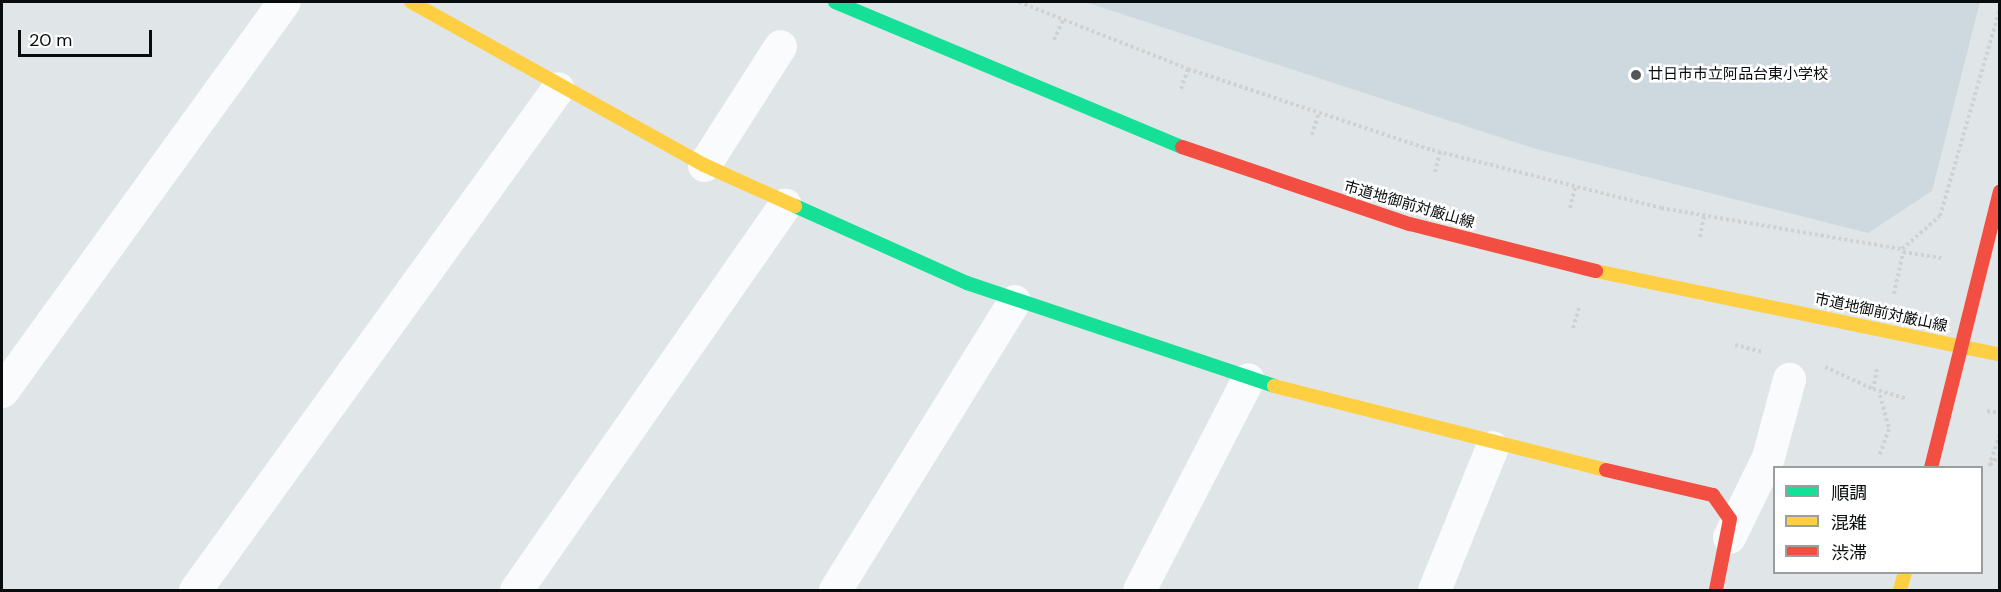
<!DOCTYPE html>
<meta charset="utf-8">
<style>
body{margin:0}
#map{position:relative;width:2001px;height:592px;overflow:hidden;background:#e0e6e8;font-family:"DM Sans","Noto Sans JP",sans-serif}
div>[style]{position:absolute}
.built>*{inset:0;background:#cdd9df}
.path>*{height:4px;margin-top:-2px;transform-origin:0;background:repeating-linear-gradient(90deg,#d0d2d2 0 3px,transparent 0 6px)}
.street>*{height:33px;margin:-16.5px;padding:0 16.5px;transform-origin:16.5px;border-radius:16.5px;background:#fafbfc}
.fast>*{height:14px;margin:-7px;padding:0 7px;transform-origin:7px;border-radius:7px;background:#16e098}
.slow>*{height:14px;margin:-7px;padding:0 7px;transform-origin:7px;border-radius:7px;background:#ffcf43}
.jam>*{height:14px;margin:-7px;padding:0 7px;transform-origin:7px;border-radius:7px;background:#f24e42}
.dots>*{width:16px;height:16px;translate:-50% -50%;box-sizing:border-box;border:3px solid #fff;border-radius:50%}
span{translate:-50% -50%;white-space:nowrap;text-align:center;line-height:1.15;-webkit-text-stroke:5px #fff;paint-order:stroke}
.poi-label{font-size:15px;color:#080c0d}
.left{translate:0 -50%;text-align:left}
.street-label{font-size:15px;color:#080c0d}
.frame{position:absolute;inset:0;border:3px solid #080c0d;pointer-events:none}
.legend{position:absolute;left:1773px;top:466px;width:210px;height:108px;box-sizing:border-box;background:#fff;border:2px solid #9c9e9e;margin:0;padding:8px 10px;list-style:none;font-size:18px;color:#080c0d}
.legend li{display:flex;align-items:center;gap:12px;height:30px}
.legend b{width:30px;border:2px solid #9c9e9e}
.scale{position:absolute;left:18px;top:30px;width:134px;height:27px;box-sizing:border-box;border:3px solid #080c0d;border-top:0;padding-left:8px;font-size:18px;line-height:21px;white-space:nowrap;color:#080c0d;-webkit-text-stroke:4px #fff;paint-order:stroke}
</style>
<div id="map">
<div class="built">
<div style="clip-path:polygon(1085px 2px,1980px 2px,1932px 191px,1868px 233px,1536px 149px)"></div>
</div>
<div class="path">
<div style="left:1019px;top:2px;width:182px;rotate:21.6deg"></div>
<div style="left:1188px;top:69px;width:257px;rotate:18.4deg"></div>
<div style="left:1432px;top:150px;width:236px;rotate:14.2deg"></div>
<div style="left:1661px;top:208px;width:244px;rotate:9.7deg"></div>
<div style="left:1902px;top:249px;width:50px;rotate:-41deg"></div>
<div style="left:1940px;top:216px;width:216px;rotate:-73.9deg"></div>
<div style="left:1054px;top:40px;width:22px;rotate:-66deg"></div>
<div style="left:1181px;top:89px;width:21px;rotate:-71deg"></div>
<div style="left:1312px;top:135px;width:21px;rotate:-73deg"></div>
<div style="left:1435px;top:172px;width:21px;rotate:-76deg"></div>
<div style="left:1570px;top:208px;width:21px;rotate:-76deg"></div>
<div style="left:1700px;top:237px;width:21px;rotate:-79deg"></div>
<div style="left:1894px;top:294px;width:43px;rotate:-77.9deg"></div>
<div style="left:1903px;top:252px;width:39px;rotate:9deg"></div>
<div style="left:1573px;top:328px;width:21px;rotate:-73deg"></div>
<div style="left:1735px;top:345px;width:29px;rotate:14deg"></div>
<div style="left:1825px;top:367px;width:53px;rotate:24.6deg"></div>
<div style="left:1877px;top:369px;width:20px;rotate:101deg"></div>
<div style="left:1873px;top:389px;width:36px;rotate:16deg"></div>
<div style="left:1880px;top:395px;width:35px;rotate:75deg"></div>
<div style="left:1889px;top:429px;width:27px;rotate:110deg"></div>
<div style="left:1987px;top:411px;width:13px;rotate:9deg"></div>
<div style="left:1990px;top:465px;width:14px;rotate:-45deg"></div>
<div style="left:1989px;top:466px;width:34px;rotate:-71deg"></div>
</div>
<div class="street">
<div style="left:704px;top:165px;width:141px;rotate:-57.4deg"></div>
<div style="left:2px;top:391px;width:480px;rotate:-54.1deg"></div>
<div style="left:1729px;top:537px;width:89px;rotate:-64deg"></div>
<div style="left:1768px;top:457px;width:81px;rotate:-74.9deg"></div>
<div style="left:195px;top:590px;width:619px;rotate:-54.13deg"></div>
<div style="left:516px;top:590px;width:470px;rotate:-55.1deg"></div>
<div style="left:835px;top:590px;width:340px;rotate:-58.2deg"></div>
<div style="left:1139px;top:590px;width:237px;rotate:-62.7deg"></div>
<div style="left:1434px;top:590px;width:154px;rotate:-67.9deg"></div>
</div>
<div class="fast">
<div style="left:835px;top:2px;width:376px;rotate:22.7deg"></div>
<div style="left:795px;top:206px;width:188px;rotate:24.1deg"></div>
<div style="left:967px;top:283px;width:324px;rotate:18.5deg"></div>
</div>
<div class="slow">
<div style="left:411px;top:2px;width:335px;rotate:29.1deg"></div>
<div style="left:704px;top:165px;width:100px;rotate:24.3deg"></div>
<div style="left:1596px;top:271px;width:413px;rotate:11.7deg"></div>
<div style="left:1274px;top:386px;width:342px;rotate:14.2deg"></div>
<div style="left:1900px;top:590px;width:19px;rotate:-74deg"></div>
</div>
<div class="jam">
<div style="left:1182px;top:147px;width:241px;rotate:18.7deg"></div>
<div style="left:1410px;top:224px;width:192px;rotate:14.2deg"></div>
<div style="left:1931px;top:468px;width:285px;rotate:-76deg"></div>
<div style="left:1606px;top:470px;width:110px;rotate:13.2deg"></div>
<div style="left:1713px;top:495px;width:29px;rotate:55deg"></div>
<div style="left:1730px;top:519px;width:72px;rotate:101.2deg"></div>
</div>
<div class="dots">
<div style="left:1636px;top:75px;background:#54585a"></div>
</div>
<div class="poi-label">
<span class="left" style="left:1648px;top:75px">廿日市市立阿品台東小学校</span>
</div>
<div class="street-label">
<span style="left:1409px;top:205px;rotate:16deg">市道地御前対厳山線</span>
<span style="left:1881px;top:313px;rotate:12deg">市道地御前対厳山線</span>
</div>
<div class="frame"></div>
<ul class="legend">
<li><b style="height:8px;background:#16e098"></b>順調</li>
<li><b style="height:8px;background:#ffcf43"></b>混雑</li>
<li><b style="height:8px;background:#f24e42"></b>渋滞</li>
</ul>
<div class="scale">20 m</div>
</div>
